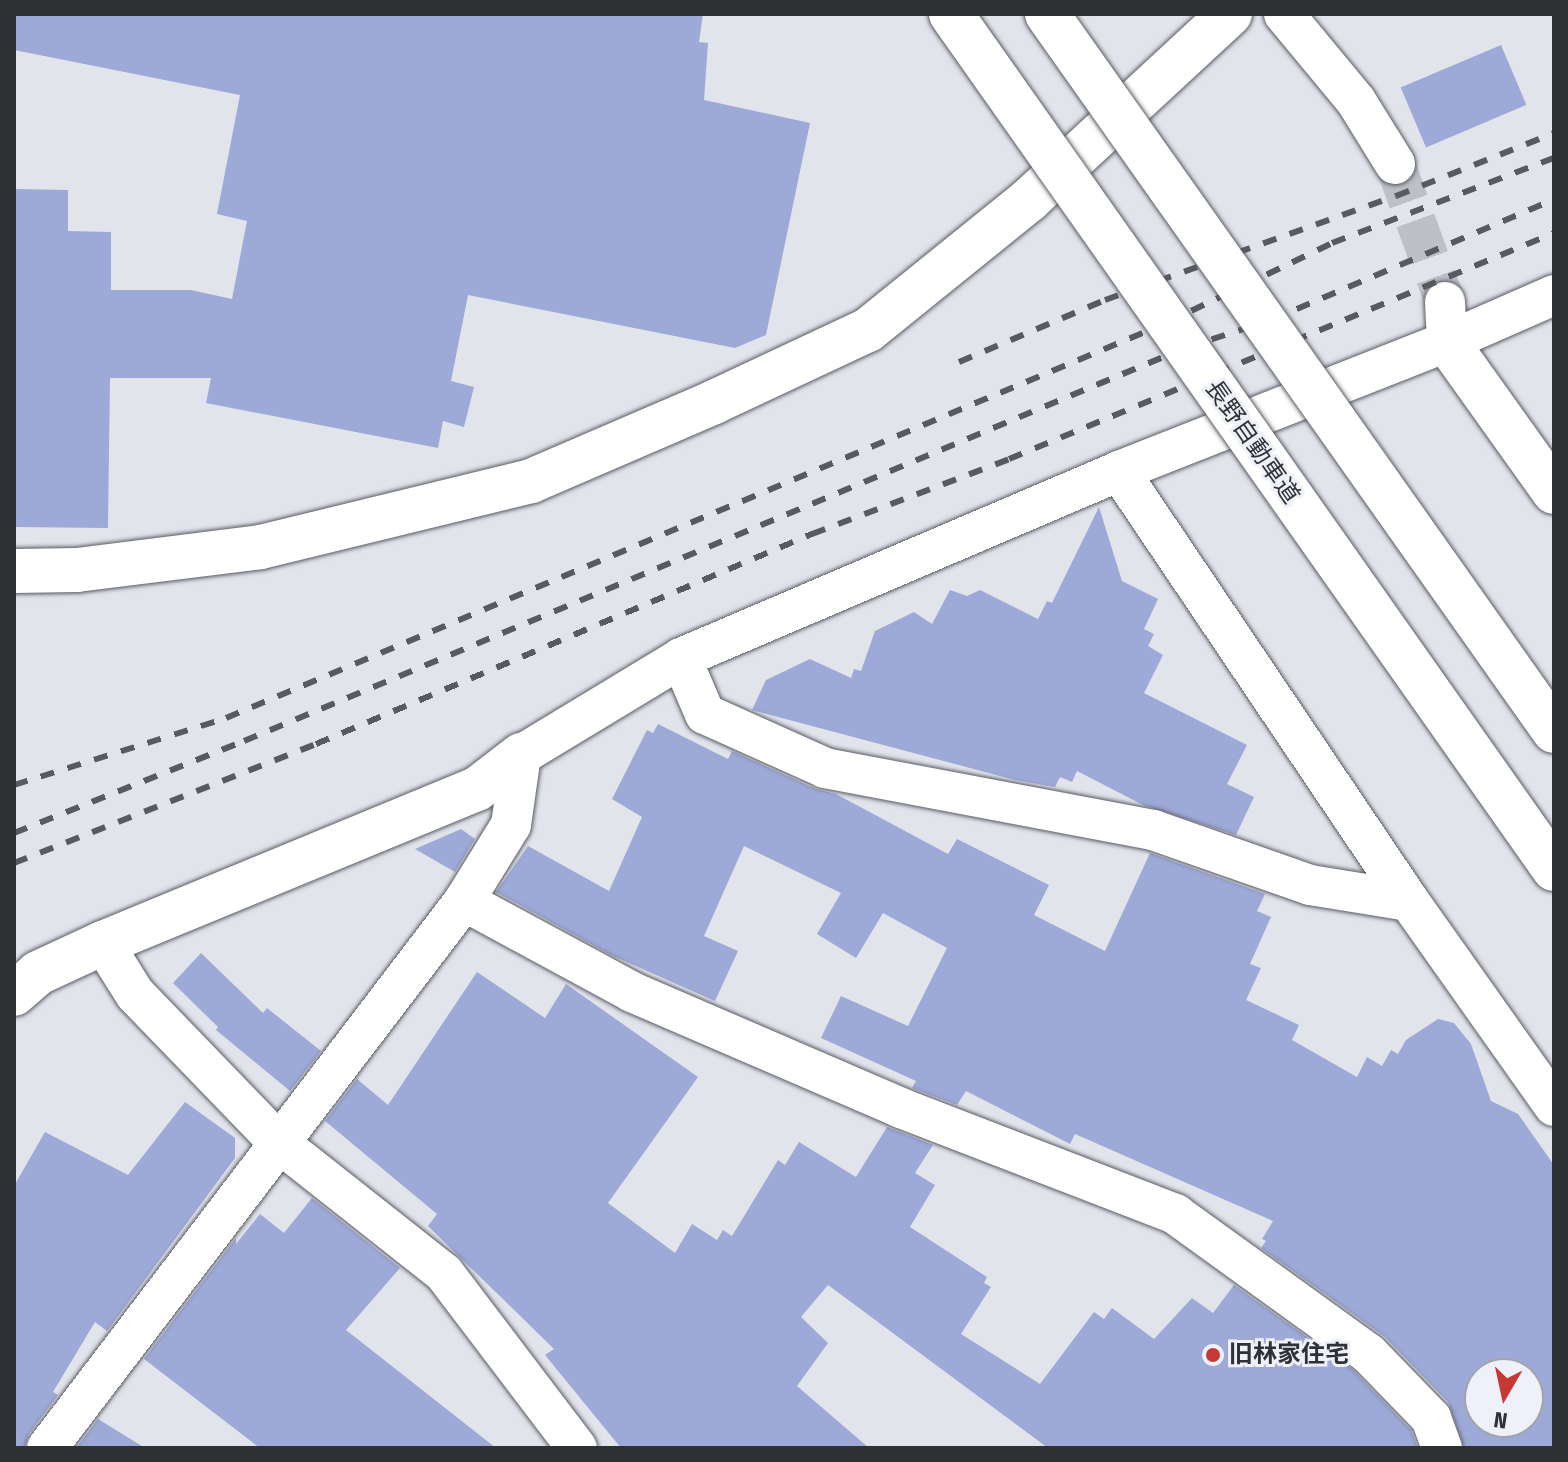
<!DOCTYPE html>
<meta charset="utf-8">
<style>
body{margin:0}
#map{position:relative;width:1568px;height:1462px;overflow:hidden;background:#e2e4ec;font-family:"Fira Sans Condensed","Noto Sans JP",sans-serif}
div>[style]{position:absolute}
.building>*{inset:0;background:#9da9d7;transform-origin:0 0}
.street-tunnel>*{height:40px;margin-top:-20px;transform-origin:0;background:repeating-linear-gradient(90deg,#bec0c7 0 40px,transparent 0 60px)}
.roads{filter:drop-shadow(0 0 2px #595b62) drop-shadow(0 0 2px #595b62)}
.street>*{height:40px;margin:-20px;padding:0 20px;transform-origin:20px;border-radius:20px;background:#fff}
.secondary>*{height:44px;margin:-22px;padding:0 22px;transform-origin:22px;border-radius:22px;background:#fff}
.rail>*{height:6px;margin-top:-3px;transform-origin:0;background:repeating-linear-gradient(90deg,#595a5e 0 14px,transparent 0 28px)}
.bridges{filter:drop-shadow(0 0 2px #595b62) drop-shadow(0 0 2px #595b62)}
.highway-bridge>*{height:44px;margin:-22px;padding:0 22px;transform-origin:22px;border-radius:22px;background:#fff}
.dots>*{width:22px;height:22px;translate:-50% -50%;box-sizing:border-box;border:4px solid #eff1fa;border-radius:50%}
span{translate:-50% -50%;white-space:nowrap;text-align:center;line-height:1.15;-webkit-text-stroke:6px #eff1fa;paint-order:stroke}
.street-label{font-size:24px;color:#303134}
.poi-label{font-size:24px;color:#303134;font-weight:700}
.left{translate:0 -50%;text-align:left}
.frame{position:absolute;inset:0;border:16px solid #303134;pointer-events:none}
.north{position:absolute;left:1464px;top:1358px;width:80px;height:80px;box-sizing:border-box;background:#eff1fa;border:2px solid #a3a4ab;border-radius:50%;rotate:189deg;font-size:22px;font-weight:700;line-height:32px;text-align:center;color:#303134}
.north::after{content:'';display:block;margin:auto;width:28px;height:36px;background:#c63831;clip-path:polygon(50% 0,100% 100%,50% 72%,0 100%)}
</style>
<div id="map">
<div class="building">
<div style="clip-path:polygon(14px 14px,703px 14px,699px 42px,708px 43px,704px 100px,810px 123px,766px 335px,735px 348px,468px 295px,451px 381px,474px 387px,464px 427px,443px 421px,438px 448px,206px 403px,211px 378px,110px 378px,108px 528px,14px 527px,14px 189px,68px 190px,68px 231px,111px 232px,111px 290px,191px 290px,232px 299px,247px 221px,217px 214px,240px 95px,14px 50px)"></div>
<div style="left:1501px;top:45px;width:65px;height:109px;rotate:67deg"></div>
<div style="clip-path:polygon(1099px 507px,1122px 581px,1158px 599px,1144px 629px,1154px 634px,1148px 646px,1163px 655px,1144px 693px,1247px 745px,1227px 784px,1254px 797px,1236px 835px,1143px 805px,1077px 771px,1072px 782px,1060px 777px,1055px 787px,1015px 780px,752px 710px,766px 680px,810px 659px,851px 678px,854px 669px,861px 671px,875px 631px,914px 612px,932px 624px,950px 590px,967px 596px,980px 590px,1038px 619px,1047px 601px,1052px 603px)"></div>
<div style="clip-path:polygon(evenodd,658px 724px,728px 759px,732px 751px,816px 789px,836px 794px,948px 854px,957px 839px,1049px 885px,1034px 915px,1105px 951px,1150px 853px,1265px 894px,1257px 911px,1271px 917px,1250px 964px,1261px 968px,1246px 1000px,1299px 1025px,1292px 1040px,1357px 1077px,1367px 1057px,1382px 1066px,1391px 1050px,1398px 1054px,1406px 1040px,1438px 1019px,1454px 1023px,1471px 1044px,1491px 1101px,1518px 1114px,1554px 1165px,1554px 1448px,1464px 1448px,1448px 1402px,1385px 1337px,1261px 1248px,1266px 1241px,1262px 1239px,1273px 1221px,1075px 1134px,1070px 1144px,966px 1091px,957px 1105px,912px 1088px,916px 1081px,821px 1038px,841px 996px,908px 1026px,947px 948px,883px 913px,856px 958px,817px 934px,841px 893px,744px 846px,704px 936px,738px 951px,715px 1001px,611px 955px,496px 892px,528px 846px,609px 891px,642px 817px,612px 799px,647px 730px,653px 733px,658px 724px,1480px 1374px,1528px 1374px,1528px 1422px,1480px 1422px,1480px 1374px)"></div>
<div style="clip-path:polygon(461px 829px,475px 839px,455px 872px,415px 849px)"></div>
<div style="clip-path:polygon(201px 953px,263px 1013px,267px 1008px,321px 1051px,290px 1091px,216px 1030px,218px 1027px,173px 983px)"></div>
<div style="clip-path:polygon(477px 972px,545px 1018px,566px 984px,698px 1077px,608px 1203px,675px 1253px,692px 1224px,717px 1240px,723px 1230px,732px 1236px,778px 1160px,785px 1165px,799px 1142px,856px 1177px,887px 1127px,933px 1145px,915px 1173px,935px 1185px,910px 1227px,987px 1277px,984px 1283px,991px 1287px,961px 1334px,1040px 1384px,1094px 1312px,1104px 1319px,1112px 1308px,1154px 1339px,1192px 1298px,1213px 1313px,1234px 1285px,1353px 1370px,1411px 1430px,1418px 1448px,1048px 1448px,828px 1285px,801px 1317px,828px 1343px,797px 1386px,869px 1448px,621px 1448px,545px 1355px,554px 1349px,428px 1226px,437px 1214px,325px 1121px,357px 1079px,388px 1105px)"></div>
<div style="clip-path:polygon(185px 1102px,235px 1138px,235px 1158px,107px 1331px,95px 1322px,53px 1392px,58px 1395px,29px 1434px,24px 1448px,14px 1448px,14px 1186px,45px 1132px,128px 1175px)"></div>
<div style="clip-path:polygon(312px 1198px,400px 1268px,346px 1330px,496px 1448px,260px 1448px,144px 1359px,236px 1238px,236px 1244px,260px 1214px,284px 1233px)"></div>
<div style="clip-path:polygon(98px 1419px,145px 1448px,76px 1448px)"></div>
</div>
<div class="street-tunnel">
<div style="left:1395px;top:164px;width:147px;rotate:70.1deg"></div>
</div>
<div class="roads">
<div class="street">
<div style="left:1284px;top:14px;width:113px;rotate:50.4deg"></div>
<div style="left:1356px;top:101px;width:74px;rotate:58.2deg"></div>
<div style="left:1445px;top:302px;width:40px;rotate:87.1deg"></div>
<div style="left:1119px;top:471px;width:519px;rotate:56deg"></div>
<div style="left:1409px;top:901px;width:251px;rotate:54.7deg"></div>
<div style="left:681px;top:658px;width:61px;rotate:66.8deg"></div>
<div style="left:705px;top:714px;width:132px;rotate:24.2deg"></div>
<div style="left:825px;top:768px;width:334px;rotate:10.7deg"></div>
<div style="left:1153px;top:830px;width:166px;rotate:19.3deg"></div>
<div style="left:1310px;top:885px;width:100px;rotate:9.2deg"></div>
<div style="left:464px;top:901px;width:191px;rotate:28.4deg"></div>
<div style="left:632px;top:992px;width:293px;rotate:23.3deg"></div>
<div style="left:901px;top:1108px;width:294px;rotate:21.1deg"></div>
<div style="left:1175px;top:1214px;width:238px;rotate:35.8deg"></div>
<div style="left:1368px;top:1353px;width:91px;rotate:45.9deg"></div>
<div style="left:1431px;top:1418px;width:32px;rotate:70deg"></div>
<div style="left:103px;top:943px;width:60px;rotate:57.9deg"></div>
<div style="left:135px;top:994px;width:206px;rotate:46deg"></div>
<div style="left:278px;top:1142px;width:211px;rotate:38.3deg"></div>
<div style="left:444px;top:1273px;width:220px;rotate:52.8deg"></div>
<div style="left:47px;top:1448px;width:688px;rotate:-52.68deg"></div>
<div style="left:464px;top:901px;width:89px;rotate:-58.3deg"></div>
<div style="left:511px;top:825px;width:71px;rotate:-81.9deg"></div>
<div style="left:521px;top:755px;width:187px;rotate:-31.2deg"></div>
<div style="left:681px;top:658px;width:476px;rotate:-23.1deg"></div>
<div style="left:1119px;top:471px;width:352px;rotate:-21.5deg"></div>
<div style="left:1447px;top:342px;width:117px;rotate:-23.7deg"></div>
</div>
<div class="secondary">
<div style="left:1447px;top:342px;width:184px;rotate:54.5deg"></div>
<div style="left:14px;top:571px;width:63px;rotate:-0.9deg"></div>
<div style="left:77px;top:570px;width:185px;rotate:-7.1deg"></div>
<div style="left:261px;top:547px;width:278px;rotate:-13.7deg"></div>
<div style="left:531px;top:481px;width:199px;rotate:-23.3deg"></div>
<div style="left:714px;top:402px;width:170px;rotate:-25.1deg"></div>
<div style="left:868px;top:330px;width:207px;rotate:-38.9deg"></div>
<div style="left:1029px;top:200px;width:274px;rotate:-42.8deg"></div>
<div style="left:14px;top:994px;width:32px;rotate:-41deg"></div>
<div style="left:38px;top:973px;width:72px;rotate:-24.8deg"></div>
<div style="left:103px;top:943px;width:404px;rotate:-22.4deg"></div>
<div style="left:477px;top:789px;width:56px;rotate:-37.7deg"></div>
</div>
</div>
<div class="rail">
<div style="left:959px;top:362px;width:159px;rotate:-23deg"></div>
<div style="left:1105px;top:300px;width:309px;rotate:-19.7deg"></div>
<div style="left:1396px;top:196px;width:170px;rotate:-21.7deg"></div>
<div style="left:14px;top:785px;width:222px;rotate:-17.5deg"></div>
<div style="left:226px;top:718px;width:1020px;rotate:-22.79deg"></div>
<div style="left:1166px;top:323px;width:184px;rotate:-25.7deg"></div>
<div style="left:1332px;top:243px;width:238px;rotate:-21deg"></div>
<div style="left:14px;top:833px;width:248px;rotate:-21.8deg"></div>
<div style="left:244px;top:741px;width:1020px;rotate:-22.67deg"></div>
<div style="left:1185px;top:348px;width:90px;rotate:-18deg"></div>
<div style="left:1271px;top:320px;width:308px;rotate:-23.1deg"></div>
<div style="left:14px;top:863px;width:325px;rotate:-21.5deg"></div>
<div style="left:316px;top:744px;width:539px;rotate:-22.95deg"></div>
<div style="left:812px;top:534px;width:211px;rotate:-20.8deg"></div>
<div style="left:1009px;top:459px;width:590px;rotate:-22.52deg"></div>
</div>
<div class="bridges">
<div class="highway-bridge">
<div style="left:951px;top:14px;width:1046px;rotate:54.81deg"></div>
<div style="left:1047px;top:14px;width:878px;rotate:54.74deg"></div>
</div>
</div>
<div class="dots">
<div style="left:1213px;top:1355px;background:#c63831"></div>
</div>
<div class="street-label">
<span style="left:1252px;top:442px;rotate:55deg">長野自動車道</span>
</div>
<div class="poi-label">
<span class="left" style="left:1229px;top:1355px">旧林家住宅</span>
</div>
<div class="frame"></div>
<div class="north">N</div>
</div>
